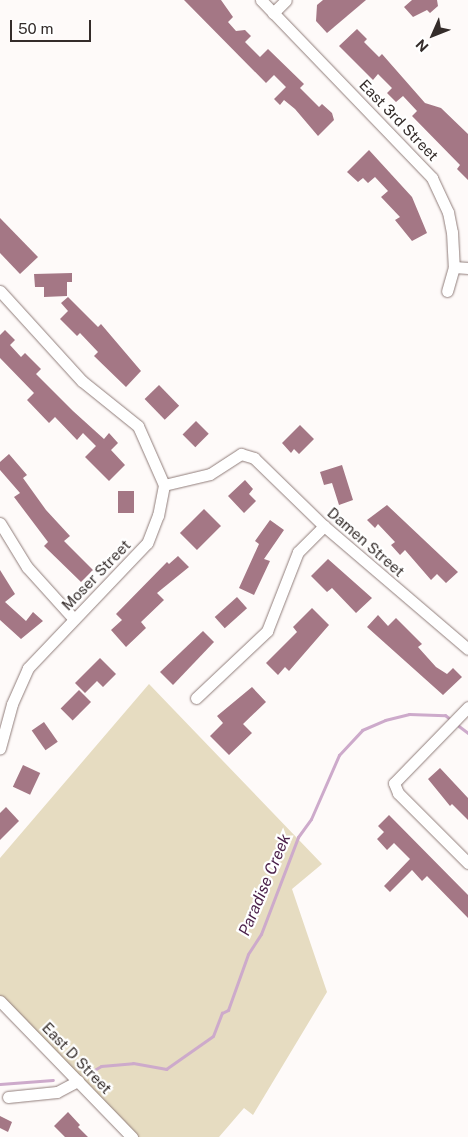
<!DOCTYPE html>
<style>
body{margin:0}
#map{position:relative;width:468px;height:1137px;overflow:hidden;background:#fefaf9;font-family:"Public Sans",sans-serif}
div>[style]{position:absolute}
.green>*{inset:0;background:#e6dcc1}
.stream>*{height:3px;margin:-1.5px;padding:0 1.5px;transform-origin:1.5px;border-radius:1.5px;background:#cdaacb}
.building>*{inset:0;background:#a47785;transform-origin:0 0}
.roads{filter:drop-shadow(0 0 1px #907d7a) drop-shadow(0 0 1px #907d7a)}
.minor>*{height:11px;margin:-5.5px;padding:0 5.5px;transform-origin:5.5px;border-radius:5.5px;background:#fff}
span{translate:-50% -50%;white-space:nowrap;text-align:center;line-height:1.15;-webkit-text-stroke:4.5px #fff;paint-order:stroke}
.street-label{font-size:15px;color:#342c2a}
.water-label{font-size:16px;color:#491e48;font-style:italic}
.north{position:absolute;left:408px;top:10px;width:50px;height:50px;-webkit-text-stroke:4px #fff;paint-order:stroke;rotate:226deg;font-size:14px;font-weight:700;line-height:20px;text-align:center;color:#342c2a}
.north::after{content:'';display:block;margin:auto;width:18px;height:22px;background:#342c2a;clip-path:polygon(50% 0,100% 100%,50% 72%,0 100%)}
.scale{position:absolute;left:10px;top:20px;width:81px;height:22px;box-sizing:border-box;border:2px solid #342c2a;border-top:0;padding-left:6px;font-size:15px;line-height:18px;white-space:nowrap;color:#342c2a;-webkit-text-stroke:4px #fff;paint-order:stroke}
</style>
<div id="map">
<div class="green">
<div style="clip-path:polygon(149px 684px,322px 864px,292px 889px,327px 992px,253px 1115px,244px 1108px,219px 1137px,132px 1137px,0 1001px,0 858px)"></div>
</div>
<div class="stream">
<div style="left:456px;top:724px;width:15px;rotate:37deg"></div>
<div style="left:89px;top:1073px;width:14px;rotate:-30deg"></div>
<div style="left:101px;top:1066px;width:32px;rotate:-5deg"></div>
<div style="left:133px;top:1063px;width:34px;rotate:10deg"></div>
<div style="left:166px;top:1069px;width:57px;rotate:-35.1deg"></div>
<div style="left:213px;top:1036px;width:25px;rotate:-69deg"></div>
<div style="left:222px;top:1013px;width:7px;rotate:-27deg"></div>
<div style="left:228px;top:1010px;width:59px;rotate:-70.3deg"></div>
<div style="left:248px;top:954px;width:24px;rotate:-57deg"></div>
<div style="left:261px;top:934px;width:104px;rotate:-69.1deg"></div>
<div style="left:298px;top:837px;width:22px;rotate:-54deg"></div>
<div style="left:311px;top:819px;width:70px;rotate:-66.4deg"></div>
<div style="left:339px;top:755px;width:34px;rotate:-47deg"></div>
<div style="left:362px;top:730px;width:25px;rotate:-23deg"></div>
<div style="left:385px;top:720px;width:25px;rotate:-14deg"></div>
<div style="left:409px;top:714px;width:36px;rotate:2deg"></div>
<div style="left:445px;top:715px;width:8px;rotate:40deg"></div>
<div style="left:0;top:1084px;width:53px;rotate:-4.3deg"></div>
</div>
<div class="building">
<div style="clip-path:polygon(184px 0,221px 0,233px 17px,228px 22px,236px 31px,245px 30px,251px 36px,245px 42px,260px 57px,268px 49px,304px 84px,300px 88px,319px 107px,322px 104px,332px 113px,334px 120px,318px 136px,295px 109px,284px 100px,280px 105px,274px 99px,286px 87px,274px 75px,266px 83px)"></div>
<div style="clip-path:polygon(323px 0,366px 0,327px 33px,316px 21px,317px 5px)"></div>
<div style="clip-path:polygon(412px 0,437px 0,438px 6px,430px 13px,427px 10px,413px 17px,404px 7px)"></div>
<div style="clip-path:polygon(357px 29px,367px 39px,364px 42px,379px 57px,382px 54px,425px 103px,441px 108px,468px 134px,468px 180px,457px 169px,460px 165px,412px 116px,417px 111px,403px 96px,396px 102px,387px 93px,392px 88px,378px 74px,373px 80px,339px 46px)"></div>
<div style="clip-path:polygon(369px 150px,412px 197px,427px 233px,412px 241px,395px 220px,400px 217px,381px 197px,388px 191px,375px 177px,368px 183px,363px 178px,358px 182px,347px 172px)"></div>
<div style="clip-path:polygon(0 218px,38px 257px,20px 274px,0 253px)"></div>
<div style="clip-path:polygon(72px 273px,72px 282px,67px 282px,67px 296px,44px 297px,44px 287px,35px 287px,34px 274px)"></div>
<div style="clip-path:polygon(68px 297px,98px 327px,101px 324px,141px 371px,126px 387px,94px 356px,98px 352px,80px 333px,77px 336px,60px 319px,68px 311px,61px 303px)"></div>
<div style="clip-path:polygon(5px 330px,15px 340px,10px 345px,21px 357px,25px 353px,41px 369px,36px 374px,73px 411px,104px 439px,109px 433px,118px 443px,111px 450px,125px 465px,109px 481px,85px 457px,96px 446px,83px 433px,77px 440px,55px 417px,49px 423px,27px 400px,34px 393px,0 358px,0 335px)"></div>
<div style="left:159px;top:385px;width:29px;height:20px;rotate:46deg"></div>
<div style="left:196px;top:421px;width:18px;height:19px;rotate:45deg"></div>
<div style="clip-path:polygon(300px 425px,314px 439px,299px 454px,294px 449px,291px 453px,282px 443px)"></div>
<div style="clip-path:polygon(9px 454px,27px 475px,23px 478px,46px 510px,70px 536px,64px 541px,93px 570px,81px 582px,44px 546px,48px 542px,14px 497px,20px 493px,0 470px,0 462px)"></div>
<div style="clip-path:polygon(342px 465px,353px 500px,339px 505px,332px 483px,324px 485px,320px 472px)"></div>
<div style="clip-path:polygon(245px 480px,253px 489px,249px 494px,256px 501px,244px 513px,228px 496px)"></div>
<div style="left:118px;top:491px;width:16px;height:22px"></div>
<div style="clip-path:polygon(387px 505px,458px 572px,446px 583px,437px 574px,431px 580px,405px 550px,400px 555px,391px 545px,395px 542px,378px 524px,375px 528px,367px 520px)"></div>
<div style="left:204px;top:509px;width:24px;height:34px;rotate:45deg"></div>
<div style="clip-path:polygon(270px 520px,284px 530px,264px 559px,270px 561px,254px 595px,239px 588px,259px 544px,255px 541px)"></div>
<div style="clip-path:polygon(178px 556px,189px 567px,157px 593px,164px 600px,141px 622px,146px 628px,126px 647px,111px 630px,122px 620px,116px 614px,167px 562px,169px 564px)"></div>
<div style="clip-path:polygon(328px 559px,372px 598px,356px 613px,332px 588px,327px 592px,311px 576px)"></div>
<div style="clip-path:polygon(0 570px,15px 594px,5px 602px,26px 621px,33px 612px,43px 621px,21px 639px,0 620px)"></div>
<div style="left:237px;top:597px;width:15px;height:30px;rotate:48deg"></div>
<div style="clip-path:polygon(312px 608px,329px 625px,289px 671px,285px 667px,278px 675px,266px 663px,297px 632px,293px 627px)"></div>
<div style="clip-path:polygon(378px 615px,388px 626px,396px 618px,422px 644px,418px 647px,436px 667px,447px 674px,453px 668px,462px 677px,443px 695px,367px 627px)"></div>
<div style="clip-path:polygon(203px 631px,214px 642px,173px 685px,160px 672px)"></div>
<div style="clip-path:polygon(100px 658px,116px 674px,103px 687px,97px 681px,85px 693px,75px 683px)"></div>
<div style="clip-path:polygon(252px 687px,266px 702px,243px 724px,252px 733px,229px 755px,210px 736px,223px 723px,217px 716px)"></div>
<div style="left:79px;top:690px;width:17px;height:26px;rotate:45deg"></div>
<div style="left:44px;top:722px;width:24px;height:15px;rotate:55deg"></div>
<div style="left:23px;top:765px;width:19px;height:24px;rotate:25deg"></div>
<div style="clip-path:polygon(440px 768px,468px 798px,468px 820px,452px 804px,450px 806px,428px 779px)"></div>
<div style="clip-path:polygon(6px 807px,19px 821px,0 840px,0 813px)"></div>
<div style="clip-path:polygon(389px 815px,468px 895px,468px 918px,427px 876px,422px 881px,412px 870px,390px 892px,384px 886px,410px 859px,394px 843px,387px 850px,377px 839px,384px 832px,378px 826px)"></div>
<div style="clip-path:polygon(68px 1112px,80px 1125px,78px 1127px,88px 1137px,65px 1137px,54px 1126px)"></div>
<div style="clip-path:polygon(0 1116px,12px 1122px,8px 1132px,0 1128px)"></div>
</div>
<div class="roads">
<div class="minor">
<div style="left:261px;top:0;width:247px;rotate:46.1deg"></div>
<div style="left:432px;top:178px;width:38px;rotate:65deg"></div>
<div style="left:448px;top:212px;width:20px;rotate:79deg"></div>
<div style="left:452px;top:232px;width:35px;rotate:87deg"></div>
<div style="left:454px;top:267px;width:25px;rotate:106deg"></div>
<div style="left:273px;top:13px;width:18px;rotate:-45deg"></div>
<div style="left:454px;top:267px;width:14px;rotate:4deg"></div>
<div style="left:0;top:291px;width:122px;rotate:47.7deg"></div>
<div style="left:82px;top:381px;width:72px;rotate:38.8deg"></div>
<div style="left:138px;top:426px;width:64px;rotate:66.2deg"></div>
<div style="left:164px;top:485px;width:31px;rotate:101deg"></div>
<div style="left:158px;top:515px;width:30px;rotate:111deg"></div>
<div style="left:147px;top:543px;width:173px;rotate:133.6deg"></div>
<div style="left:28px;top:668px;width:39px;rotate:114deg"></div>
<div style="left:12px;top:704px;width:46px;rotate:105.3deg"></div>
<div style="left:164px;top:485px;width:47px;rotate:-13.4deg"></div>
<div style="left:210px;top:474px;width:37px;rotate:-33deg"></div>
<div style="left:241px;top:454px;width:14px;rotate:17deg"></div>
<div style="left:254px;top:458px;width:98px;rotate:44.2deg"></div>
<div style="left:324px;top:526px;width:189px;rotate:40.5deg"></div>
<div style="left:0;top:523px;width:52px;rotate:58.5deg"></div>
<div style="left:27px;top:567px;width:70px;rotate:47.9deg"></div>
<div style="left:196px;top:698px;width:98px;rotate:-43.3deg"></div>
<div style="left:267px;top:631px;width:85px;rotate:-68.6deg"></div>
<div style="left:298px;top:552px;width:37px;rotate:-45deg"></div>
<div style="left:468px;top:707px;width:106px;rotate:134.2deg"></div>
<div style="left:394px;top:783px;width:11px;rotate:68deg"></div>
<div style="left:398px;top:793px;width:99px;rotate:45deg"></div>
<div style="left:0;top:1001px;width:190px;rotate:45.9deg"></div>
<div style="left:8px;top:1097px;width:49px;rotate:-5.8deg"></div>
<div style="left:57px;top:1092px;width:24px;rotate:-28deg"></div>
</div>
</div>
<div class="street-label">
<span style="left:399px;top:120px;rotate:46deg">East 3rd Street</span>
<span style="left:366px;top:542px;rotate:41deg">Damen Street</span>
<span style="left:96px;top:575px;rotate:-46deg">Moser Street</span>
<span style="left:77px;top:1058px;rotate:46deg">East D Street</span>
</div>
<div class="water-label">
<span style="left:265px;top:885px;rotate:-67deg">Paradise Creek</span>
</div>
<div class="north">N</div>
<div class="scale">50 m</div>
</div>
